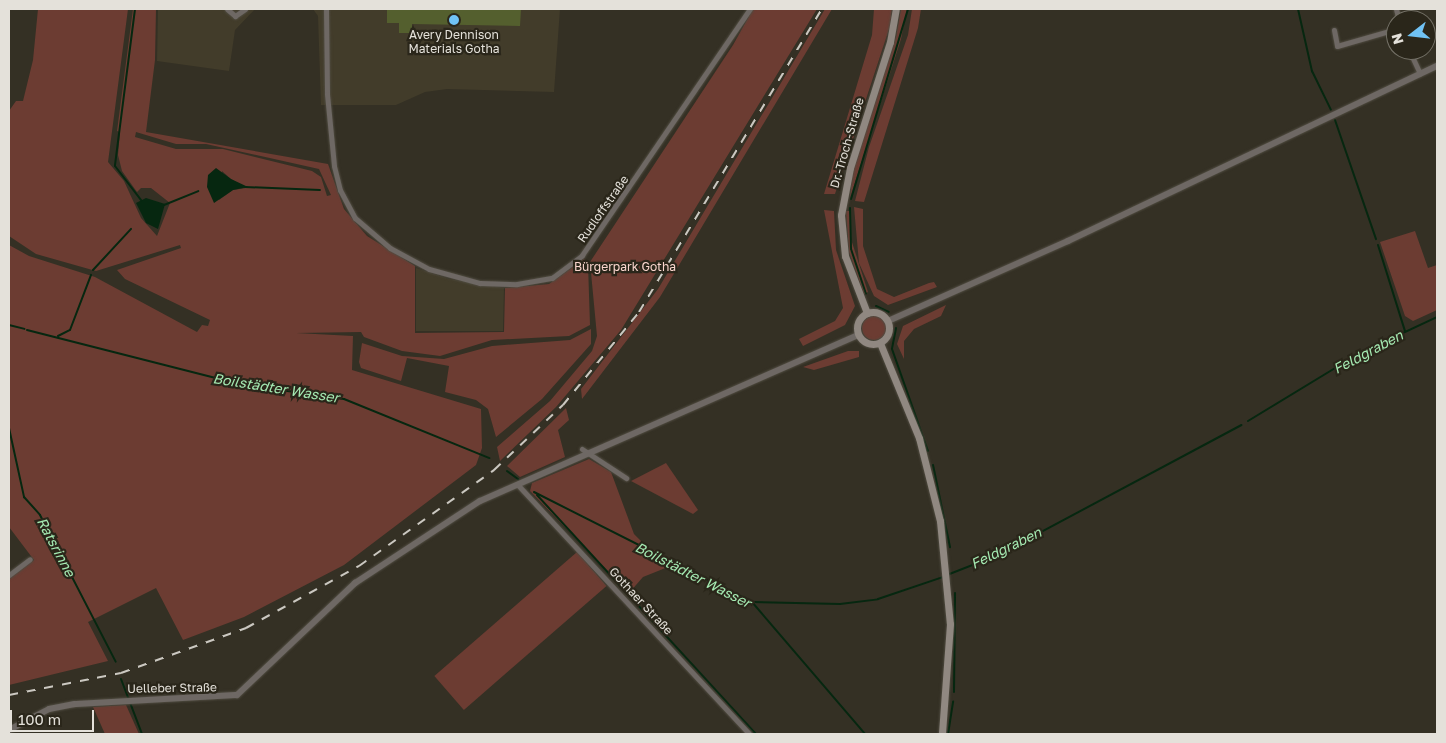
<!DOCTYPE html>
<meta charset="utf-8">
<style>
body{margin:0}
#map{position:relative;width:1446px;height:743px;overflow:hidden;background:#343024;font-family:"Golos Text",sans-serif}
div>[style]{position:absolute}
.built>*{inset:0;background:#423c2a}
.green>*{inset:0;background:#6c3c32;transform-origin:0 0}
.round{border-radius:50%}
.water>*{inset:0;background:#062710}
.stream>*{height:2px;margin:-1px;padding:0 1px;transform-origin:1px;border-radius:1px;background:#062710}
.building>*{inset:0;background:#545f2e}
.roads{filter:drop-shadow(0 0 1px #504c41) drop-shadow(0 0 1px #504c41)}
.minor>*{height:5px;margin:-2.5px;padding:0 2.5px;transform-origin:2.5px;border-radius:2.5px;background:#6e6864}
.tertiary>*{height:6px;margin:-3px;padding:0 3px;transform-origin:3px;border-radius:3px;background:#6e6864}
.secondary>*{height:7px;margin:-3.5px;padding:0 3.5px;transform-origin:3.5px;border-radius:3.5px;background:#908881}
.secondary>.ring{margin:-3.5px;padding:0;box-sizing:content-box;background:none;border:7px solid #908881;border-radius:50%}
.rail>*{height:2px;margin-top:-1px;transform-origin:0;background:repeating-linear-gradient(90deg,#cbc8c1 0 9px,transparent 0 18px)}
.dots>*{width:14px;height:14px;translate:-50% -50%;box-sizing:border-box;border:2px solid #2a261a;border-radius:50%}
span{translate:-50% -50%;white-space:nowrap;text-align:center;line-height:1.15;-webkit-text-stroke:4.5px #2a261a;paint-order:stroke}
.poi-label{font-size:12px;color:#e4e1da}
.street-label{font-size:12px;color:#e4e1da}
.park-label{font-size:12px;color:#fad6ce}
.water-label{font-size:14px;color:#a5eab2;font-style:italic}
.frame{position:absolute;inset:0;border:10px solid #e4e1da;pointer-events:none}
.north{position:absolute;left:1386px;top:10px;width:50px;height:50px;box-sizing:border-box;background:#2a261a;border:1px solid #747167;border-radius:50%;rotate:254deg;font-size:14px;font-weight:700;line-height:20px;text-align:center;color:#e4e1da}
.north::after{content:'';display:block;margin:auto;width:18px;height:22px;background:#70c2f4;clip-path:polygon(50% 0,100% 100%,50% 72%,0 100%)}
.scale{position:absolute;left:10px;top:710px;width:84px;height:22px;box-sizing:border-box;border:2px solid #e4e1da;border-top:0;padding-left:6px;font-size:15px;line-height:18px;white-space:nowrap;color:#e4e1da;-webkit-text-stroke:4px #2a261a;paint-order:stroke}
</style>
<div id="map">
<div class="built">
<div style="clip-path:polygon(158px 9px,255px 9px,235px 30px,229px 71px,157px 61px)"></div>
<div style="clip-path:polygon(313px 9px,560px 9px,554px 92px,447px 89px,425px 92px,396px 105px,321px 105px,318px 16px)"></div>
<div style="clip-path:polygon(416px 268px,449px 279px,504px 288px,503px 331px,416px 331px)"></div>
</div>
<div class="green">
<div style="clip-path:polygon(evenodd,38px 9px,128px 9px,108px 162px,124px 181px,141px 218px,157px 236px,170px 203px,151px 188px,141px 188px,137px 192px,122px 171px,118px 155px,120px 132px,117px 131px,133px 9px,156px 9px,155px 60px,146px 132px,328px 164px,344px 209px,367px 236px,415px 266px,415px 333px,504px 332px,505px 288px,549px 284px,584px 259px,588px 264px,590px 325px,569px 336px,492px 340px,440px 356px,402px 351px,364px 337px,361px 332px,296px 333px,353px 336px,352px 370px,481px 409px,482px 448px,476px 465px,344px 565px,244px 617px,183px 640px,156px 588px,88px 622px,108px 661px,9px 685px,9px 579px,34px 560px,9px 527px,9px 245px,29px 256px,95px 277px,197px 332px,202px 325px,208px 326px,210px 320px,125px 279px,117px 270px,181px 248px,180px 245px,96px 271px,36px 254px,9px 236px,9px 111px,16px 101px,23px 101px,33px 60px,38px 9px,136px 132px,176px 144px,206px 144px,319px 169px,331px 195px,327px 196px,321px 177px,312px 171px,223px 149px,176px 149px,135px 137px,136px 132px,38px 9px,222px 171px,231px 179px,246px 188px,233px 190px,219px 200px,222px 171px)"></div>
<div style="clip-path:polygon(753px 9px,817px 9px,621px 330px,556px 407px,500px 461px,497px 447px,550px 401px,592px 351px,597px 336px,590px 262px,733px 45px)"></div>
<div style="clip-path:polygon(825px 9px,832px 9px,660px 297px,582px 399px,581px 389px,658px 289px)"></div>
<div style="clip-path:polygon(874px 9px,892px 9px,890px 26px,835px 194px,824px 194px,872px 35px)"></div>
<div style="clip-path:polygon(901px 9px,907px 9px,901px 39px,850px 198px,852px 174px,896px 37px)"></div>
<div style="clip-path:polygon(912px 9px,921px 9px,918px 28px,864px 202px,855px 201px,869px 147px,908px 35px)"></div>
<div style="clip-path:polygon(854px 207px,863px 209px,863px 246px,877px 289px,894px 297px,929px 283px,934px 282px,937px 287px,888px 305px,874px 296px,859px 263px)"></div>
<div style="clip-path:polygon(824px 210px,834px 211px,836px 250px,855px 306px,845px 325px,803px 346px,799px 339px,835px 321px,843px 308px)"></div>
<div style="clip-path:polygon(846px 211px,850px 211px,850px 236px,868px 292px,864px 294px,849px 252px)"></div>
<div style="clip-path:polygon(1415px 231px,1428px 268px,1437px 265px,1437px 310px,1413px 321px,1405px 316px,1380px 242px)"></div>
<div style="clip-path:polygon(946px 305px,941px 316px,914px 329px,904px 341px,904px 359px,897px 344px,903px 326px)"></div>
<div class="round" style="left:862px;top:316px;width:24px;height:24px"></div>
<div style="clip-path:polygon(591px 329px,591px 344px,542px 399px,496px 437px,488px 409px,476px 400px,445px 392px,449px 366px,407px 358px,401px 381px,361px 368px,359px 362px,362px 343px,402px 356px,444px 359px,492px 346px,570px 340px)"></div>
<div style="clip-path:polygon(848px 351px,859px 351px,859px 357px,814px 370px,803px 367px)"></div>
<div style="clip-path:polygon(566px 408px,569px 420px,558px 430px,565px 457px,520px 477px,507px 466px)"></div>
<div style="clip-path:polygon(589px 459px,611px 472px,634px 534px,646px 546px,673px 560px,668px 567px,643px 577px,629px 593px,530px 491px,532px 483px)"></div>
<div style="clip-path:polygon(666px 463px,698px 510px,693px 514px,631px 481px)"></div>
<div style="left:577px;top:552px;width:45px;height:189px;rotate:49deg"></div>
<div style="clip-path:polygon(126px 705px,139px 734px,105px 734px,93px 707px)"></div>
</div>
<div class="water">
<div style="clip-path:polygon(216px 168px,231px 179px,248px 187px,233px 190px,214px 203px,207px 187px,208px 175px)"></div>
<div style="clip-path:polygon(146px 198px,165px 204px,158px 229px,146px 223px,136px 203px)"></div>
</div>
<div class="stream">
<div style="left:135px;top:9px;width:158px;rotate:97.3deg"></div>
<div style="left:115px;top:166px;width:43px;rotate:52.6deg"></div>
<div style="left:1298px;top:9px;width:64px;rotate:77.3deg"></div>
<div style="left:1312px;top:71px;width:43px;rotate:64deg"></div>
<div style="left:1335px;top:120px;width:126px;rotate:71deg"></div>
<div style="left:245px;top:187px;width:75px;rotate:2.3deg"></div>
<div style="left:851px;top:199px;width:198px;rotate:-73.3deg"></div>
<div style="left:164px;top:205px;width:37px;rotate:-22deg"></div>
<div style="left:850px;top:208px;width:41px;rotate:88.6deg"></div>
<div style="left:851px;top:249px;width:47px;rotate:71.6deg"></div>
<div style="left:1378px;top:245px;width:90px;rotate:72.6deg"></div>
<div style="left:93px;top:270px;width:56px;rotate:-47.2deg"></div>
<div style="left:876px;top:306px;width:14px;rotate:25deg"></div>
<div style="left:9px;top:325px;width:16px;rotate:14deg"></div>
<div style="left:896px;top:328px;width:21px;rotate:101deg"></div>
<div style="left:892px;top:349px;width:108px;rotate:70.6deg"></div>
<div style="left:27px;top:330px;width:219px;rotate:14.3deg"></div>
<div style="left:239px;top:384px;width:106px;rotate:8.1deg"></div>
<div style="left:344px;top:399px;width:157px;rotate:22.1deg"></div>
<div style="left:58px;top:336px;width:13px;rotate:-27deg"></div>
<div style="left:70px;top:330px;width:59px;rotate:-69.1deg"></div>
<div style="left:1248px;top:421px;width:129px;rotate:-31.3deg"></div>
<div style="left:1358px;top:354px;width:87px;rotate:-25.1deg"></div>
<div style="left:9px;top:428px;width:71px;rotate:77.7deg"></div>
<div style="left:24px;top:497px;width:24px;rotate:48deg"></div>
<div style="left:40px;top:515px;width:165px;rotate:62.7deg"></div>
<div style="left:933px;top:465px;width:84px;rotate:78.3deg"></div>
<div style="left:507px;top:471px;width:14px;rotate:36deg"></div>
<div style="left:534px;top:492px;width:244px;rotate:26.8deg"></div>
<div style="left:752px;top:602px;width:174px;rotate:49.4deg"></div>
<div style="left:537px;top:495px;width:324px;rotate:47.5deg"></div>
<div style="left:947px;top:575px;width:55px;rotate:-21.4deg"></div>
<div style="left:998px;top:555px;width:276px;rotate:-28.1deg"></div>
<div style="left:752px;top:602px;width:88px;rotate:1.3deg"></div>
<div style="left:840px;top:604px;width:38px;rotate:-7deg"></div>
<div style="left:878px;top:599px;width:69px;rotate:-18.7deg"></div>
<div style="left:121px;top:679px;width:59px;rotate:69.1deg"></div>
<div style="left:954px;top:692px;width:99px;rotate:-89.4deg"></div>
<div style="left:948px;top:734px;width:33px;rotate:-81deg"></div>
</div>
<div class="building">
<div style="clip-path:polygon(387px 9px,521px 9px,520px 26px,412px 24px,412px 33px,399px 33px,399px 23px,387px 23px)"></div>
</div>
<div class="roads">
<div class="minor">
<div style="left:227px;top:9px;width:11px;rotate:41deg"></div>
<div style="left:235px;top:16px;width:12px;rotate:-35deg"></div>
<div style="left:326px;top:9px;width:85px;rotate:89.3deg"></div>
<div style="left:327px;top:94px;width:72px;rotate:84.4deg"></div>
<div style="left:334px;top:166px;width:25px;rotate:76deg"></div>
<div style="left:340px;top:190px;width:32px;rotate:62deg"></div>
<div style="left:355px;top:218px;width:46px;rotate:40.6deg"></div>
<div style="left:390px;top:248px;width:44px;rotate:28.3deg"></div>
<div style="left:429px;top:269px;width:53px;rotate:15.4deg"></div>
<div style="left:480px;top:283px;width:37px;rotate:2deg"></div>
<div style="left:517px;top:284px;width:36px;rotate:-10deg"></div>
<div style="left:552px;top:278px;width:38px;rotate:-37deg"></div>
<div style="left:582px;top:255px;width:298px;rotate:-55.7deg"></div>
<div style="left:1396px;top:9px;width:11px;rotate:75deg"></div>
<div style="left:1334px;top:30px;width:16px;rotate:79deg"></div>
<div style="left:1337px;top:46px;width:61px;rotate:-16.1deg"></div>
<div style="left:1409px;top:50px;width:26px;rotate:65deg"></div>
<div style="left:582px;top:449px;width:53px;rotate:33.4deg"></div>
<div style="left:517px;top:484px;width:341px;rotate:47.1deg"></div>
<div style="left:9px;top:575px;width:26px;rotate:-37deg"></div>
</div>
<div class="tertiary">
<div style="left:888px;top:321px;width:197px;rotate:-24deg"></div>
<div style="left:1068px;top:241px;width:408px;rotate:-25.4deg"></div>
<div style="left:9px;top:730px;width:45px;rotate:-27.7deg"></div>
<div style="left:49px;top:709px;width:26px;rotate:-11deg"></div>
<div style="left:75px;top:704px;width:162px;rotate:-3.2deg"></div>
<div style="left:237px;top:695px;width:163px;rotate:-43.5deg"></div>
<div style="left:355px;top:583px;width:149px;rotate:-33.3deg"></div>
<div style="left:480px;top:501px;width:413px;rotate:-23.7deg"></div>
</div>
<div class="secondary">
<div class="ring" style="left:857px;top:312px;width:25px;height:25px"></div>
<div style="left:867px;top:313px;width:61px;rotate:-111.1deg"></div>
<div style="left:845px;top:256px;width:41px;rotate:-95.6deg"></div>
<div style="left:841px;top:215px;width:48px;rotate:-79.2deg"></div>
<div style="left:850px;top:168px;width:132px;rotate:-72.4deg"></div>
<div style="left:890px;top:42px;width:34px;rotate:-80deg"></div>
<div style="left:880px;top:343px;width:103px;rotate:67.7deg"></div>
<div style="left:919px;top:438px;width:86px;rotate:75.8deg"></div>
<div style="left:940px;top:521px;width:103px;rotate:84.5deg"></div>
<div style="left:950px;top:624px;width:110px;rotate:94.2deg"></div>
</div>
</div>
<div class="rail">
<div style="left:9px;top:695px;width:114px;rotate:-11.1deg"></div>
<div style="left:121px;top:673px;width:133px;rotate:-19.8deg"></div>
<div style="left:246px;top:628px;width:129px;rotate:-28.8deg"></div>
<div style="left:359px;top:566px;width:166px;rotate:-35.4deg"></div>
<div style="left:494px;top:470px;width:95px;rotate:-43.3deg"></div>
<div style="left:563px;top:405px;width:120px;rotate:-50.7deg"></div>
<div style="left:639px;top:312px;width:354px;rotate:-58.9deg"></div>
</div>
<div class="dots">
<div style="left:454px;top:20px;background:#70c2f4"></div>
</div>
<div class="poi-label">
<span style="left:454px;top:42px">Avery Dennison<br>Materials Gotha</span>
</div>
<div class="street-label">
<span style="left:847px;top:143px;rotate:-74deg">Dr.-Troch-Straße</span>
<span style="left:603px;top:209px;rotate:-55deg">Rudloffstraße</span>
<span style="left:641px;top:601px;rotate:47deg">Gothaer Straße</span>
<span style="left:172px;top:688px;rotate:-1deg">Uelleber Straße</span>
</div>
<div class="park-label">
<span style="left:625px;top:267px">Bürgerpark Gotha</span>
</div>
<div class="water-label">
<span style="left:1368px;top:352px;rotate:-28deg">Feldgraben</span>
<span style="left:276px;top:388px;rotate:9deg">Boilstädter Wasser</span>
<span style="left:56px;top:547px;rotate:62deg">Ratsrinne</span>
<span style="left:1006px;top:548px;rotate:-26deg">Feldgraben</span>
<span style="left:693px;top:575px;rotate:27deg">Boilstädter Wasser</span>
</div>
<div class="frame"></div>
<div class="north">N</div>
<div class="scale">100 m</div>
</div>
